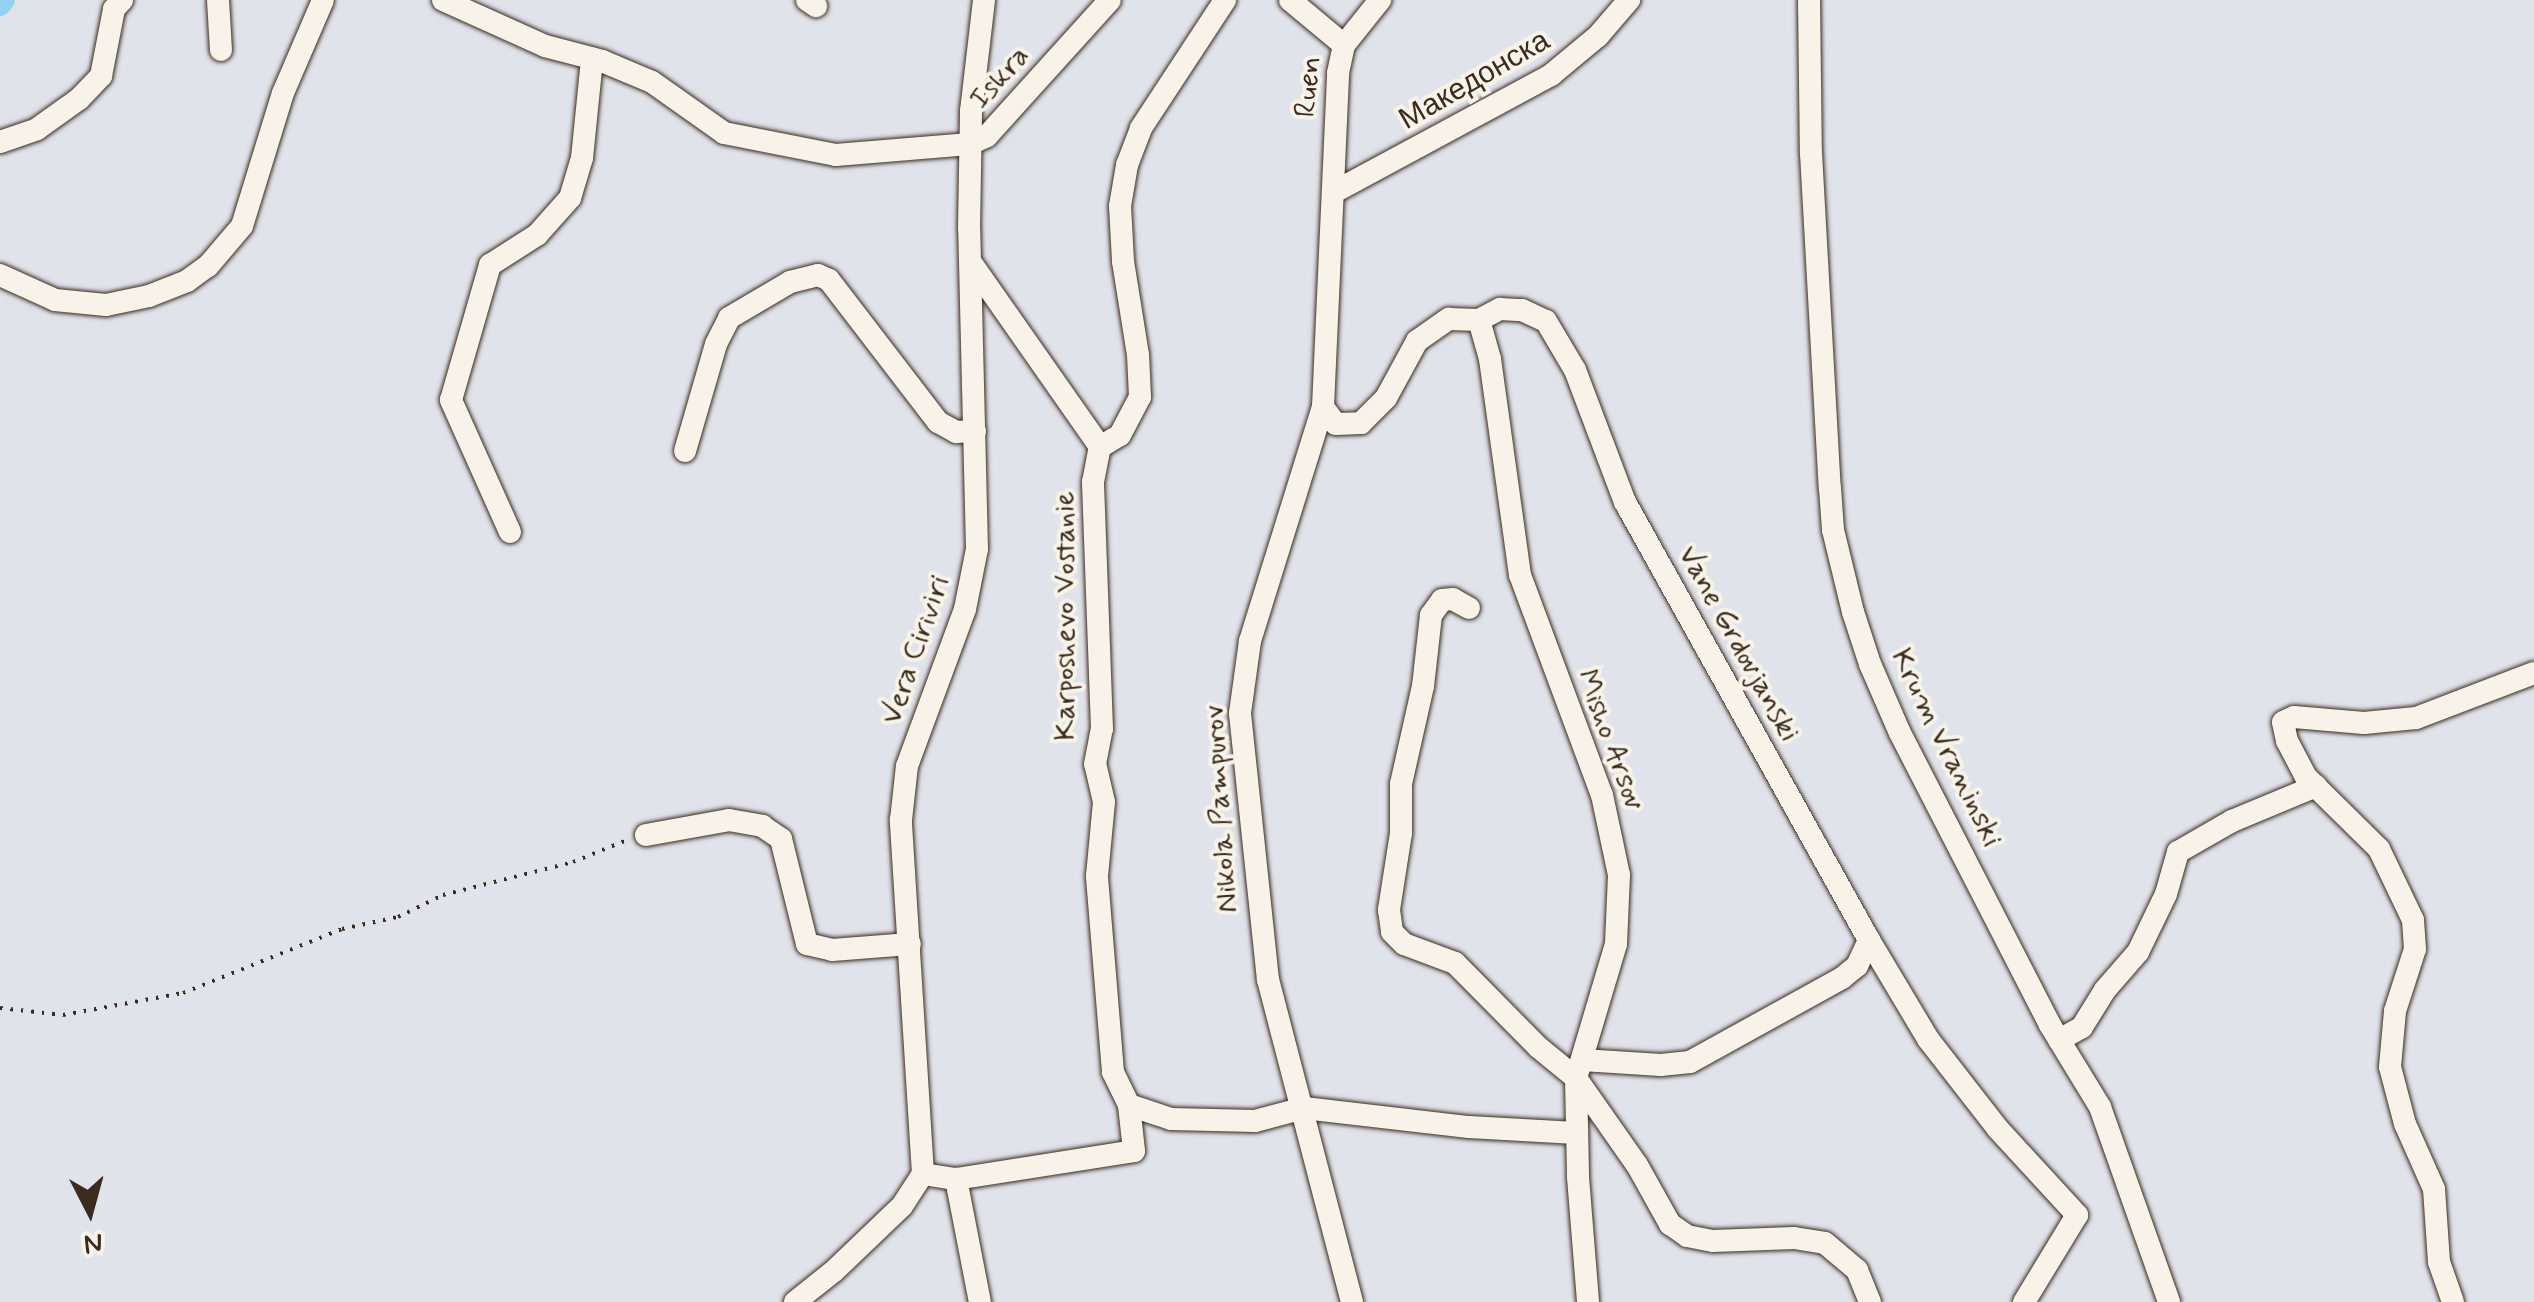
<!DOCTYPE html>
<meta charset="utf-8">
<style>
body{margin:0}
#map{position:relative;width:2534px;height:1302px;overflow:hidden;background:#e0e3ea;font-family:Mynerve,sans-serif}
div>[style]{position:absolute}
.canal>*{height:22px;margin:-11px;padding:0 11px;transform-origin:11px;border-radius:11px;background:#91d3f3}
.path>*{height:4px;margin-top:-2px;transform-origin:0;background:repeating-linear-gradient(90deg,#3b2a1e 0 2.5px,transparent 0 10.5px)}
.roads{filter:drop-shadow(0 0 2px #3b2a1e) drop-shadow(0 0 2px #3b2a1e)}
.minor>*{height:22px;margin:-11px;padding:0 11px;transform-origin:11px;border-radius:11px;background:#f7f3e8}
span{translate:-50% -50%;white-space:nowrap;text-align:center;line-height:1.15;-webkit-text-stroke:8px #f7f3e8;paint-order:stroke}
.street-label{font-size:30px;color:#3b2a1e}
.north{position:absolute;left:40px;top:1162px;width:100px;height:100px;-webkit-text-stroke:8px #f7f3e8;paint-order:stroke;rotate:174deg;font-size:28px;font-weight:700;line-height:40px;text-align:center;color:#3b2a1e}
.north::after{content:'';display:block;margin:auto;width:35px;height:45px;background:#3b2a1e;clip-path:polygon(50% 0,100% 100%,50% 72%,0 100%)}
</style>
<div id="map">
<div class="canal">
<div style="left:0;top:5px;width:6px;rotate:-51deg"></div>
</div>
<div class="path">
<div style="left:0;top:1008px;width:63px;rotate:6.3deg"></div>
<div style="left:63px;top:1015px;width:122px;rotate:-10.4deg"></div>
<div style="left:183px;top:993px;width:171px;rotate:-21.9deg"></div>
<div style="left:342px;top:929px;width:57px;rotate:-12.1deg"></div>
<div style="left:398px;top:917px;width:50px;rotate:-26.1deg"></div>
<div style="left:443px;top:895px;width:134px;rotate:-14.2deg"></div>
<div style="left:573px;top:862px;width:58px;rotate:-22.2deg"></div>
</div>
<div class="roads">
<div class="minor">
<div style="left:218px;top:0;width:50px;rotate:86.6deg"></div>
<div style="left:443px;top:0;width:112px;rotate:24.3deg"></div>
<div style="left:545px;top:46px;width:59px;rotate:14.7deg"></div>
<div style="left:602px;top:61px;width:54px;rotate:22.8deg"></div>
<div style="left:652px;top:82px;width:88px;rotate:35.3deg"></div>
<div style="left:724px;top:133px;width:114px;rotate:11.1deg"></div>
<div style="left:836px;top:155px;width:134px;rotate:-4.7deg"></div>
<div style="left:970px;top:144px;width:19px;rotate:-25deg"></div>
<div style="left:987px;top:136px;width:183px;rotate:-47.9deg"></div>
<div style="left:807px;top:0;width:11px;rotate:34deg"></div>
<div style="left:1290px;top:0;width:70px;rotate:39.8deg"></div>
<div style="left:1809px;top:0;width:153px;rotate:89.3deg"></div>
<div style="left:1811px;top:153px;width:336px;rotate:86.8deg"></div>
<div style="left:1830px;top:488px;width:42px;rotate:85.9deg"></div>
<div style="left:1833px;top:530px;width:84px;rotate:76.3deg"></div>
<div style="left:1853px;top:612px;width:55px;rotate:71.9deg"></div>
<div style="left:1870px;top:664px;width:75px;rotate:66.5deg"></div>
<div style="left:1900px;top:733px;width:328px;rotate:62.8deg"></div>
<div style="left:2050px;top:1025px;width:96px;rotate:58.6deg"></div>
<div style="left:2100px;top:1107px;width:207px;rotate:70.5deg"></div>
<div style="left:0;top:142px;width:39px;rotate:-19deg"></div>
<div style="left:37px;top:129px;width:52px;rotate:-35.5deg"></div>
<div style="left:79px;top:99px;width:32px;rotate:-46deg"></div>
<div style="left:101px;top:76px;width:68px;rotate:-79deg"></div>
<div style="left:114px;top:9px;width:12px;rotate:-48deg"></div>
<div style="left:1334px;top:192px;width:247px;rotate:-28.3deg"></div>
<div style="left:1551px;top:75px;width:61px;rotate:-39.7deg"></div>
<div style="left:1598px;top:36px;width:48px;rotate:-49.3deg"></div>
<div style="left:972px;top:264px;width:223px;rotate:55deg"></div>
<div style="left:0;top:275px;width:60px;rotate:24.4deg"></div>
<div style="left:55px;top:300px;width:51px;rotate:5.6deg"></div>
<div style="left:106px;top:305px;width:44px;rotate:-11.8deg"></div>
<div style="left:149px;top:296px;width:41px;rotate:-21.5deg"></div>
<div style="left:187px;top:281px;width:26px;rotate:-36deg"></div>
<div style="left:208px;top:266px;width:52px;rotate:-49.6deg"></div>
<div style="left:242px;top:226px;width:139px;rotate:-72.9deg"></div>
<div style="left:283px;top:93px;width:101px;rotate:-66.7deg"></div>
<div style="left:1479px;top:320px;width:41px;rotate:74.2deg"></div>
<div style="left:1490px;top:359px;width:218px;rotate:82.1deg"></div>
<div style="left:1520px;top:575px;width:235px;rotate:69.6deg"></div>
<div style="left:1602px;top:795px;width:82px;rotate:78deg"></div>
<div style="left:1619px;top:875px;width:69px;rotate:92.5deg"></div>
<div style="left:1616px;top:944px;width:140px;rotate:106.6deg"></div>
<div style="left:1576px;top:1078px;width:99px;rotate:88.8deg"></div>
<div style="left:1578px;top:1177px;width:125px;rotate:85.4deg"></div>
<div style="left:1323px;top:407px;width:21px;rotate:53deg"></div>
<div style="left:1336px;top:424px;width:25px;rotate:-2deg"></div>
<div style="left:1361px;top:423px;width:35px;rotate:-45deg"></div>
<div style="left:1386px;top:398px;width:65px;rotate:-61.5deg"></div>
<div style="left:1417px;top:341px;width:39px;rotate:-35deg"></div>
<div style="left:1449px;top:319px;width:30px;rotate:2deg"></div>
<div style="left:1479px;top:320px;width:24px;rotate:-28deg"></div>
<div style="left:1500px;top:309px;width:22px;rotate:3deg"></div>
<div style="left:1522px;top:310px;width:26px;rotate:25deg"></div>
<div style="left:1546px;top:321px;width:57px;rotate:59.4deg"></div>
<div style="left:1575px;top:370px;width:141px;rotate:69.3deg"></div>
<div style="left:1625px;top:502px;width:501px;rotate:60.88deg"></div>
<div style="left:1869px;top:940px;width:115px;rotate:59.2deg"></div>
<div style="left:1928px;top:1039px;width:114px;rotate:52.1deg"></div>
<div style="left:1998px;top:1129px;width:117px;rotate:47.4deg"></div>
<div style="left:2077px;top:1215px;width:102px;rotate:121.3deg"></div>
<div style="left:685px;top:451px;width:111px;rotate:-73.8deg"></div>
<div style="left:716px;top:344px;width:29px;rotate:-63deg"></div>
<div style="left:729px;top:318px;width:71px;rotate:-30.5deg"></div>
<div style="left:790px;top:282px;width:29px;rotate:-14deg"></div>
<div style="left:818px;top:275px;width:12px;rotate:24deg"></div>
<div style="left:829px;top:280px;width:179px;rotate:52.5deg"></div>
<div style="left:938px;top:422px;width:21px;rotate:29deg"></div>
<div style="left:956px;top:432px;width:19px;rotate:-3deg"></div>
<div style="left:510px;top:532px;width:145px;rotate:-114.1deg"></div>
<div style="left:451px;top:400px;width:141px;rotate:-73.9deg"></div>
<div style="left:490px;top:265px;width:56px;rotate:-32.6deg"></div>
<div style="left:537px;top:235px;width:50px;rotate:-48.3deg"></div>
<div style="left:570px;top:198px;width:42px;rotate:-73.3deg"></div>
<div style="left:582px;top:158px;width:100px;rotate:-84.2deg"></div>
<div style="left:1469px;top:608px;width:18px;rotate:-151deg"></div>
<div style="left:1453px;top:599px;width:11px;rotate:175deg"></div>
<div style="left:1442px;top:600px;width:19px;rotate:126deg"></div>
<div style="left:1431px;top:615px;width:71px;rotate:96.4deg"></div>
<div style="left:1423px;top:686px;width:100px;rotate:102.7deg"></div>
<div style="left:1401px;top:784px;width:49px;rotate:90deg"></div>
<div style="left:1401px;top:833px;width:78px;rotate:98.9deg"></div>
<div style="left:1389px;top:910px;width:22px;rotate:82deg"></div>
<div style="left:1392px;top:932px;width:17px;rotate:45deg"></div>
<div style="left:1404px;top:944px;width:54px;rotate:20.4deg"></div>
<div style="left:1455px;top:963px;width:118px;rotate:45.3deg"></div>
<div style="left:1538px;top:1047px;width:49px;rotate:39.2deg"></div>
<div style="left:1576px;top:1078px;width:106px;rotate:55deg"></div>
<div style="left:1637px;top:1165px;width:68px;rotate:60.8deg"></div>
<div style="left:1670px;top:1224px;width:21px;rotate:35deg"></div>
<div style="left:1687px;top:1236px;width:26px;rotate:11deg"></div>
<div style="left:1713px;top:1241px;width:81px;rotate:-2.1deg"></div>
<div style="left:1794px;top:1238px;width:31px;rotate:9deg"></div>
<div style="left:1825px;top:1243px;width:42px;rotate:40.2deg"></div>
<div style="left:1857px;top:1270px;width:35px;rotate:68deg"></div>
<div style="left:646px;top:835px;width:84px;rotate:-10.2deg"></div>
<div style="left:729px;top:820px;width:34px;rotate:10deg"></div>
<div style="left:762px;top:826px;width:23px;rotate:34deg"></div>
<div style="left:781px;top:839px;width:108px;rotate:76.1deg"></div>
<div style="left:807px;top:944px;width:26px;rotate:13deg"></div>
<div style="left:832px;top:950px;width:78px;rotate:-4.4deg"></div>
<div style="left:2059px;top:1040px;width:26px;rotate:-29deg"></div>
<div style="left:2082px;top:1027px;width:44px;rotate:-58.1deg"></div>
<div style="left:2105px;top:990px;width:50px;rotate:-49deg"></div>
<div style="left:2138px;top:952px;width:64px;rotate:-64.2deg"></div>
<div style="left:2166px;top:894px;width:44px;rotate:-74.1deg"></div>
<div style="left:2178px;top:852px;width:62px;rotate:-29.9deg"></div>
<div style="left:2232px;top:821px;width:91px;rotate:-22.6deg"></div>
<div style="left:1582px;top:1060px;width:79px;rotate:3.6deg"></div>
<div style="left:1661px;top:1065px;width:29px;rotate:-6deg"></div>
<div style="left:1690px;top:1062px;width:174px;rotate:-28.9deg"></div>
<div style="left:1842px;top:978px;width:19px;rotate:-39deg"></div>
<div style="left:1857px;top:966px;width:29px;rotate:-65deg"></div>
<div style="left:1129px;top:1105px;width:44px;rotate:18.4deg"></div>
<div style="left:1171px;top:1119px;width:84px;rotate:1.4deg"></div>
<div style="left:1255px;top:1121px;width:51px;rotate:-14.9deg"></div>
<div style="left:1304px;top:1108px;width:166px;rotate:6.6deg"></div>
<div style="left:1469px;top:1127px;width:107px;rotate:3.2deg"></div>
<div style="left:923px;top:1174px;width:33px;rotate:9deg"></div>
<div style="left:956px;top:1179px;width:180px;rotate:-8.9deg"></div>
<div style="left:1134px;top:1151px;width:46px;rotate:-96.2deg"></div>
<div style="left:1129px;top:1105px;width:37px;rotate:-116deg"></div>
<div style="left:1113px;top:1072px;width:197px;rotate:-94.7deg"></div>
<div style="left:1097px;top:876px;width:74px;rotate:-84.6deg"></div>
<div style="left:1104px;top:802px;width:39px;rotate:-103deg"></div>
<div style="left:1095px;top:764px;width:36px;rotate:-79deg"></div>
<div style="left:1102px;top:729px;width:247px;rotate:-92.1deg"></div>
<div style="left:1093px;top:482px;width:36px;rotate:-79deg"></div>
<div style="left:1100px;top:447px;width:23px;rotate:-31deg"></div>
<div style="left:1120px;top:435px;width:43px;rotate:-62.2deg"></div>
<div style="left:1140px;top:397px;width:42px;rotate:-92.7deg"></div>
<div style="left:1138px;top:355px;width:95px;rotate:-99.1deg"></div>
<div style="left:1123px;top:261px;width:55px;rotate:-93.1deg"></div>
<div style="left:1120px;top:206px;width:42px;rotate:-80.3deg"></div>
<div style="left:1127px;top:165px;width:40px;rotate:-69deg"></div>
<div style="left:1141px;top:128px;width:153px;rotate:-56.7deg"></div>
<div style="left:956px;top:1179px;width:125px;rotate:79deg"></div>
<div style="left:795px;top:1302px;width:50px;rotate:-38.5deg"></div>
<div style="left:834px;top:1271px;width:94px;rotate:-43.7deg"></div>
<div style="left:902px;top:1206px;width:38px;rotate:-57deg"></div>
<div style="left:923px;top:1174px;width:355px;rotate:-93.6deg"></div>
<div style="left:901px;top:820px;width:54px;rotate:-83.7deg"></div>
<div style="left:907px;top:766px;width:167px;rotate:-69.7deg"></div>
<div style="left:965px;top:609px;width:61px;rotate:-78.7deg"></div>
<div style="left:977px;top:549px;width:321px;rotate:-91.4deg"></div>
<div style="left:969px;top:228px;width:117px;rotate:-89deg"></div>
<div style="left:971px;top:111px;width:112px;rotate:-83.3deg"></div>
<div style="left:1352px;top:1302px;width:333px;rotate:-104.6deg"></div>
<div style="left:1268px;top:980px;width:268px;rotate:-96deg"></div>
<div style="left:1240px;top:713px;width:73px;rotate:-82.1deg"></div>
<div style="left:1250px;top:641px;width:245px;rotate:-72.7deg"></div>
<div style="left:1323px;top:407px;width:334px;rotate:-87.4deg"></div>
<div style="left:1338px;top:73px;width:29px;rotate:-78deg"></div>
<div style="left:1344px;top:45px;width:58px;rotate:-51.3deg"></div>
<div style="left:2453px;top:1302px;width:42px;rotate:-109.3deg"></div>
<div style="left:2439px;top:1262px;width:73px;rotate:-93.9deg"></div>
<div style="left:2434px;top:1189px;width:71px;rotate:-114deg"></div>
<div style="left:2405px;top:1124px;width:59px;rotate:-104.7deg"></div>
<div style="left:2390px;top:1067px;width:56px;rotate:-84.9deg"></div>
<div style="left:2395px;top:1011px;width:65px;rotate:-72.1deg"></div>
<div style="left:2415px;top:949px;width:29px;rotate:-94deg"></div>
<div style="left:2413px;top:920px;width:79px;rotate:-115.6deg"></div>
<div style="left:2379px;top:849px;width:103px;rotate:-135.4deg"></div>
<div style="left:2306px;top:777px;width:41px;rotate:-117.8deg"></div>
<div style="left:2287px;top:741px;width:19px;rotate:-102deg"></div>
<div style="left:2283px;top:722px;width:12px;rotate:-24deg"></div>
<div style="left:2294px;top:717px;width:70px;rotate:4.9deg"></div>
<div style="left:2364px;top:723px;width:52px;rotate:-5.5deg"></div>
<div style="left:2416px;top:718px;width:126px;rotate:-20.9deg"></div>
</div>
</div>
<div class="street-label">
<span style="left:1000px;top:78px;rotate:-48deg">Iskra</span>
<span style="left:1475px;top:81px;rotate:-30deg">Македонска</span>
<span style="left:1309px;top:87px;rotate:-84deg">Ruen</span>
<span style="left:1066px;top:616px;rotate:-90deg">Karposhevo Vostanie</span>
<span style="left:1738px;top:644px;rotate:61deg">Vane Grdovjanski</span>
<span style="left:916px;top:650px;rotate:-71deg">Vera Ciriviri</span>
<span style="left:1610px;top:740px;rotate:70deg">Misho Arsov</span>
<span style="left:1946px;top:748px;rotate:64deg">Krum Vraninski</span>
<span style="left:1221px;top:809px;rotate:-94deg">Nikola Pampurov</span>
</div>
<div class="north">N</div>
</div>
